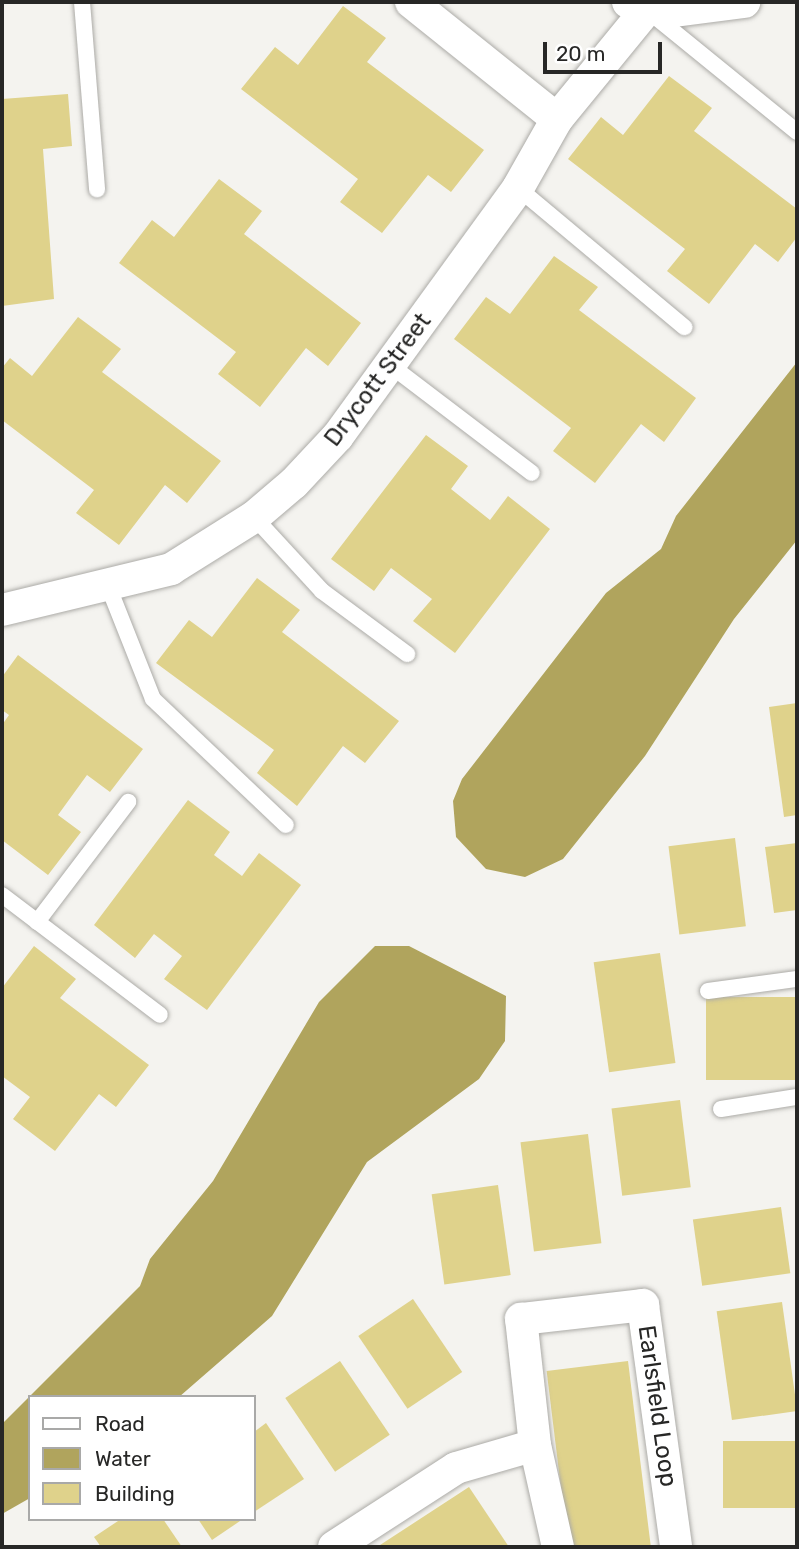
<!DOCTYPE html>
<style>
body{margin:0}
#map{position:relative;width:799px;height:1549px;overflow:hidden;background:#f4f3ef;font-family:Rubik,sans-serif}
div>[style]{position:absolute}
.water>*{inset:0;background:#b0a45d}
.building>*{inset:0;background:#dfd28b;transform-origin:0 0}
.roads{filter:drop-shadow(0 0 2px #acaba7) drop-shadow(0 0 2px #acaba7)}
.service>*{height:16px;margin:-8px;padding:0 8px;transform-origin:8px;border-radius:8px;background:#fff}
.minor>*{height:32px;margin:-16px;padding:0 16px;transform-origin:16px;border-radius:16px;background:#fff}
span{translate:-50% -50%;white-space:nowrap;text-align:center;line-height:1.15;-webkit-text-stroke:6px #fff;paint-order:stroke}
.street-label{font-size:24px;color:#272726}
.frame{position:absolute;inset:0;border:4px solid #272726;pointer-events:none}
.legend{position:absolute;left:28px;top:1395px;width:228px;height:126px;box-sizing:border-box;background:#fff;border:2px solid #a9a9a8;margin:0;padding:9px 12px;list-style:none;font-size:21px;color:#272726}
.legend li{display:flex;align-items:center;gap:14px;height:35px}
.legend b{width:35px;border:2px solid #a9a9a8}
.scale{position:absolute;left:543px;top:42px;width:119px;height:32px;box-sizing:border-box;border:4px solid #272726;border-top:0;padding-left:9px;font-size:21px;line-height:24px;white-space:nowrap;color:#272726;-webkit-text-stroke:5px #fff;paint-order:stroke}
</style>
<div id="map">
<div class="water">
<div style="clip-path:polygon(797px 362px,797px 540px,734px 619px,645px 756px,563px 859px,525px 877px,486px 869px,456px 837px,453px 801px,462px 779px,606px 593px,661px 549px,676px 516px)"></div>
<div style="clip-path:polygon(375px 946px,409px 946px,506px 996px,505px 1041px,479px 1079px,367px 1162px,272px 1316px,179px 1397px,30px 1397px,30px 1498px,2px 1514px,2px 1424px,140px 1286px,150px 1259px,213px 1181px,319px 1002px)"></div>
</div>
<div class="building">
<div style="clip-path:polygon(343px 6px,386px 38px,367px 62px,484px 150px,451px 192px,428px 175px,382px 233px,340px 202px,358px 179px,241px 89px,275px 47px,298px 65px)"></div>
<div style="clip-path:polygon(669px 76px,712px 108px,694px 131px,797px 209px,797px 237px,778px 262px,755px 244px,709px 304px,667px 271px,685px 249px,568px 159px,601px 117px,623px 135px)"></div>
<div style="clip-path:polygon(68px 94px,72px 146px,43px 149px,54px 299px,2px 306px,2px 99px)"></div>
<div style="clip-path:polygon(219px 179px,262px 211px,244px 234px,361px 323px,328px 366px,306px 348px,260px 407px,218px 374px,236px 352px,119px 263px,152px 220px,174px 237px)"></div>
<div style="clip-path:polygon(554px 256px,598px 287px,579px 310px,696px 398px,664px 442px,641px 424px,595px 483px,553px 451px,571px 428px,454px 339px,486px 297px,510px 314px)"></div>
<div style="clip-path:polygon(78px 317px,121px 349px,102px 372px,221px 461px,187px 503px,165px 485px,119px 545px,76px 513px,94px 490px,2px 420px,2px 368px,10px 358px,32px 376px)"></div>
<div style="clip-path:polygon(426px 435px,468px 466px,451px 489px,490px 520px,508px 496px,550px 529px,455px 653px,413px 621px,432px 599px,391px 568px,374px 591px,331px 559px)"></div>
<div style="clip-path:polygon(257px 578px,300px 610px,282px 632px,399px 721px,365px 763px,343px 746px,297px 806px,257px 773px,274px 750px,156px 663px,189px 620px,212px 637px)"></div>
<div style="clip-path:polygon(18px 655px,143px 749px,110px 792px,87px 775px,58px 815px,81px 832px,48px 875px,2px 840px,2px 725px,9px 715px,2px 710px,2px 677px)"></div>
<div style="clip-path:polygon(797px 703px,797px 815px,784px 817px,769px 707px)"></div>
<div style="clip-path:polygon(188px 800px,230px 832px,214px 855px,242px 876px,259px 853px,301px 885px,207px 1010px,164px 979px,182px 956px,154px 934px,135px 958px,94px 925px)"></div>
<div style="left:735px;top:838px;width:89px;height:67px;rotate:83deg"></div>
<div style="clip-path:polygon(797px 843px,797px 910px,774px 913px,765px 847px)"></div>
<div style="clip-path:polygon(34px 946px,76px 979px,60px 998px,149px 1065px,116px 1107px,99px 1094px,55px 1151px,13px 1119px,30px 1097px,2px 1076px,2px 988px)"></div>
<div style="left:660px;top:953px;width:111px;height:67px;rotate:82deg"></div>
<div style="left:797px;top:997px;width:83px;height:91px;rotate:90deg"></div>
<div style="left:680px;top:1100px;width:88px;height:69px;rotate:83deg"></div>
<div style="left:588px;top:1134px;width:110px;height:68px;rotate:83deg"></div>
<div style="left:498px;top:1185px;width:91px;height:67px;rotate:82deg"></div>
<div style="left:781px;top:1207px;width:67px;height:89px;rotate:82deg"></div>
<div style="left:413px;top:1299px;width:88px;height:66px;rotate:56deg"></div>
<div style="left:782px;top:1302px;width:110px;height:66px;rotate:82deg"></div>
<div style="left:340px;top:1361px;width:89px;height:66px;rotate:56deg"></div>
<div style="left:628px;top:1361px;width:188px;height:82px;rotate:83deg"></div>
<div style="clip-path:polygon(266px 1423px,304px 1479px,254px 1512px,254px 1432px)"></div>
<div style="left:797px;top:1441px;width:67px;height:74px;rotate:90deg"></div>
<div style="clip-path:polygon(469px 1487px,509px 1547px,377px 1547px)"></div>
<div style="clip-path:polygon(121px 1519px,163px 1519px,182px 1547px,101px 1547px,94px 1537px)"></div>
<div style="clip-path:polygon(198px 1519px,243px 1519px,212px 1540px)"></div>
</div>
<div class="roads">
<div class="service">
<div style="left:82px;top:2px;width:188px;rotate:85.4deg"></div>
<div style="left:652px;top:14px;width:187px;rotate:39.1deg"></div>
<div style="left:518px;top:188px;width:217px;rotate:39.9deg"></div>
<div style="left:390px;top:365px;width:178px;rotate:37.3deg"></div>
<div style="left:254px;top:517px;width:100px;rotate:47.4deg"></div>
<div style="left:322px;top:591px;width:106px;rotate:36.5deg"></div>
<div style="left:109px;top:588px;width:119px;rotate:68.4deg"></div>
<div style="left:153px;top:699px;width:183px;rotate:43.5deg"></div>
<div style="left:2px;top:895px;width:198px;rotate:37.2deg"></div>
<div style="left:37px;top:922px;width:151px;rotate:-52.8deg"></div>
<div style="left:708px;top:991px;width:90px;rotate:-7.7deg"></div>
<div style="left:721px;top:1109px;width:77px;rotate:-9deg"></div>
</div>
<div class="minor">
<div style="left:411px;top:2px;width:187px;rotate:38.7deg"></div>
<div style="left:628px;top:2px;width:40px;rotate:14.4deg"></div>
<div style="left:667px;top:12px;width:78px;rotate:-7.4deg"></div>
<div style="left:2px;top:610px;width:174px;rotate:-13.6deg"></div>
<div style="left:171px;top:569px;width:98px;rotate:-32.1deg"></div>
<div style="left:254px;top:517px;width:52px;rotate:-40.4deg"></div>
<div style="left:294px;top:483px;width:64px;rotate:-46.9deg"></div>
<div style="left:338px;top:436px;width:306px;rotate:-54deg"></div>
<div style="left:518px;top:188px;width:79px;rotate:-60.5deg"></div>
<div style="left:557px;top:119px;width:142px;rotate:-50.7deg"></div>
<div style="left:535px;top:1445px;width:127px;rotate:-96.3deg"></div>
<div style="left:521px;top:1319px;width:123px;rotate:-6.5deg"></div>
<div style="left:643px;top:1305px;width:244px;rotate:82.2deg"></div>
<div style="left:334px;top:1547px;width:145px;rotate:-32.9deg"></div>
<div style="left:456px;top:1468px;width:82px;rotate:-16.2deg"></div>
<div style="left:535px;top:1445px;width:105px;rotate:77.3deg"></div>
</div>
</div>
<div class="street-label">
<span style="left:378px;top:380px;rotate:-53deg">Drycott Street</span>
<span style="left:657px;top:1406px;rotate:82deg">Earlsfield Loop</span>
</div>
<div class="frame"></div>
<ul class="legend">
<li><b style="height:9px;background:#fff"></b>Road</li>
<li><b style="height:19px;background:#b0a45d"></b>Water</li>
<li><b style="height:19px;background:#dfd28b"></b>Building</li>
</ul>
<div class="scale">20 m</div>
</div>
